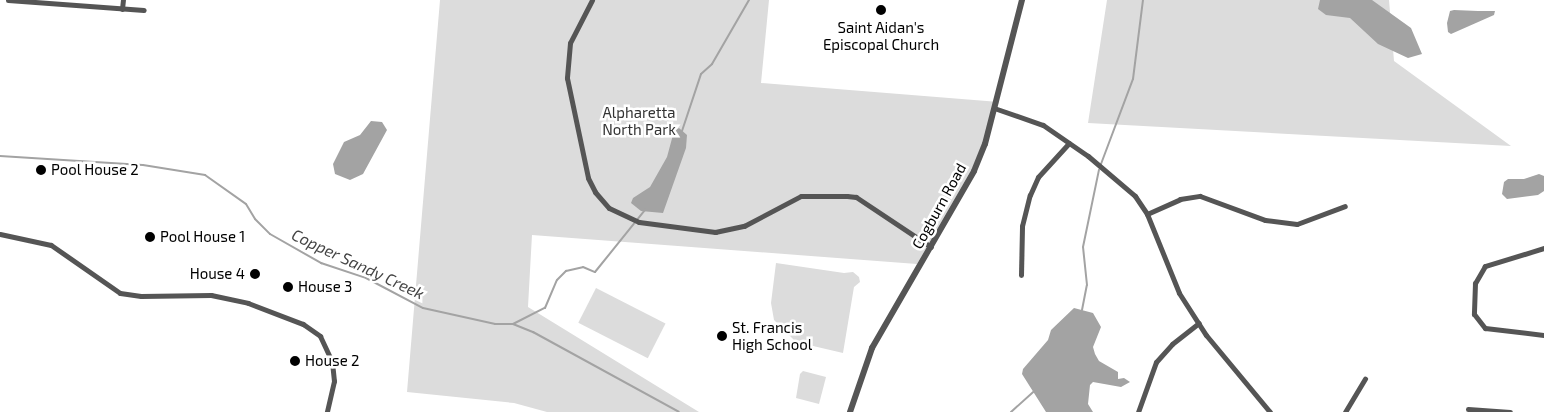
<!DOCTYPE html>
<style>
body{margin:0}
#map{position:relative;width:1544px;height:412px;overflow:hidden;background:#fff;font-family:"Exo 2",sans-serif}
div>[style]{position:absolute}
.green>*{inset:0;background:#dcdcdc;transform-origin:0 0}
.water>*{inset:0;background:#a3a3a3}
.stream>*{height:2px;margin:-1px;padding:0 1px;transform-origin:1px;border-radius:1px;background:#a3a3a3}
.minor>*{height:5px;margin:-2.5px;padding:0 2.5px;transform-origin:2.5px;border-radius:2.5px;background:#555}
.tertiary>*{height:6px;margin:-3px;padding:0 3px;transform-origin:3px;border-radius:3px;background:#555}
.dots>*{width:14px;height:14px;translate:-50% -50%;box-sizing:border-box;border:2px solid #fff;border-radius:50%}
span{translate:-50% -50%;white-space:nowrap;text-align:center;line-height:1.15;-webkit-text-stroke:5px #fff;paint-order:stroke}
.poi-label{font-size:15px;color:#000}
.left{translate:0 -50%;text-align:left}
.right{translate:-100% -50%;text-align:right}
.park-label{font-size:15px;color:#333}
.street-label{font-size:15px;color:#000}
.water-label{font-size:16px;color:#444;font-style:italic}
</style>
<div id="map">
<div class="green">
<div style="clip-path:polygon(440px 0,769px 0,761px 83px,999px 102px,973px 167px,917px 264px,532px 235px,528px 307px,699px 412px,547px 412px,514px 403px,407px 392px)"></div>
<div style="clip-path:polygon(1107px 0,1389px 0,1394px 61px,1511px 146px,1088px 123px)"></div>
<div style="clip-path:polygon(776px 263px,844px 273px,853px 272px,859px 277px,860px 282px,854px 287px,843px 353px,796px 342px,774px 320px,771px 303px)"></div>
<div style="left:596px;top:288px;width:78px;height:39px;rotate:27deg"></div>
<div style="clip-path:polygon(803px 371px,826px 377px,819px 404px,796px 398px,800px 374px)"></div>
</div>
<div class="water">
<div style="clip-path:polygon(1320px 0,1372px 0,1411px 28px,1422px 54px,1408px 58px,1378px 44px,1350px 18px,1326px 15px,1318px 9px)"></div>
<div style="clip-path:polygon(1454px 10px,1478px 11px,1495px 11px,1494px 15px,1451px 34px,1448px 32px,1447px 23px,1450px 11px)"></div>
<div style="clip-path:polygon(371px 121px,382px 122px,387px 130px,363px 174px,350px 180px,335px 174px,333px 164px,344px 142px,360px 135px)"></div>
<div style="clip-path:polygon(679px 128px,687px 135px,686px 148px,663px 213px,641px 211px,631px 203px,633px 198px,650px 187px,667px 157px,674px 131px)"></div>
<div style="clip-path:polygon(1539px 174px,1544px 176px,1544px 191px,1538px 195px,1507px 199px,1502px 194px,1504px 182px,1508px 179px,1524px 179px)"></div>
<div style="clip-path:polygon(1074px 308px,1093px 313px,1101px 327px,1093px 347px,1095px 354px,1099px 361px,1118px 372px,1118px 379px,1124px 378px,1130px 382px,1121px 387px,1093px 382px,1090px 385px,1088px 404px,1093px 412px,1046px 412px,1022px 374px,1023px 369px,1048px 340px,1051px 330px)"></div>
</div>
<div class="stream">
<div style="left:682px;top:131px;width:60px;rotate:-71.6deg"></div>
<div style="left:701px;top:74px;width:15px;rotate:-42deg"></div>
<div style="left:712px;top:64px;width:74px;rotate:-60deg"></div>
<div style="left:0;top:156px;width:143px;rotate:3.6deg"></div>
<div style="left:143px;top:165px;width:63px;rotate:9.2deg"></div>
<div style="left:205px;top:175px;width:50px;rotate:35.3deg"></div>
<div style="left:246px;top:204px;width:17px;rotate:59deg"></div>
<div style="left:255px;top:219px;width:21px;rotate:45deg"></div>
<div style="left:270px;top:234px;width:59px;rotate:29.6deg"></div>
<div style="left:321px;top:263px;width:47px;rotate:18.4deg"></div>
<div style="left:366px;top:278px;width:64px;rotate:27.8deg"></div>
<div style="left:423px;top:308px;width:74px;rotate:12.5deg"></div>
<div style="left:495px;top:324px;width:18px"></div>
<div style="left:513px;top:324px;width:22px;rotate:22deg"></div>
<div style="left:533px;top:332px;width:166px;rotate:28.7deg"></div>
<div style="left:1101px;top:164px;width:91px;rotate:-69.4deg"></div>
<div style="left:1133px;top:79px;width:80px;rotate:-82.8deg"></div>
<div style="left:1082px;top:310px;width:25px;rotate:-79deg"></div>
<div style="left:1087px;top:285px;width:38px;rotate:-96deg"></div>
<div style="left:1083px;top:247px;width:79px;rotate:-78.3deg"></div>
<div style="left:513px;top:324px;width:36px;rotate:-27deg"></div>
<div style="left:545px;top:308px;width:30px;rotate:-67deg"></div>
<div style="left:557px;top:280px;width:13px;rotate:-45deg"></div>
<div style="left:566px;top:271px;width:17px;rotate:-13deg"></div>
<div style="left:583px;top:267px;width:13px;rotate:23deg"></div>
<div style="left:595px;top:272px;width:80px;rotate:-51.1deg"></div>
<div style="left:1011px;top:412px;width:31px;rotate:-42deg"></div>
</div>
<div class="minor">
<div style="left:8px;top:0;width:136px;rotate:4.2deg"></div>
<div style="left:592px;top:0;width:48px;rotate:117.1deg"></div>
<div style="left:570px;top:43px;width:35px;rotate:95deg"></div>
<div style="left:567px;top:78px;width:102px;rotate:78.1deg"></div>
<div style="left:588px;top:178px;width:16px;rotate:63deg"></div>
<div style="left:595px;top:192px;width:21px;rotate:49deg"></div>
<div style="left:609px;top:208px;width:33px;rotate:25deg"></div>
<div style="left:639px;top:222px;width:77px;rotate:7.5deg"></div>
<div style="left:715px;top:232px;width:30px;rotate:-12deg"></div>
<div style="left:744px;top:226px;width:64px;rotate:-27.8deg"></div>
<div style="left:801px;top:196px;width:46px"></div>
<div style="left:847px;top:196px;width:9px;rotate:6deg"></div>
<div style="left:856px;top:197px;width:90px;rotate:33.7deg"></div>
<div style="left:122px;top:9px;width:9px;rotate:-84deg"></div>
<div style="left:994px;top:108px;width:52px;rotate:19.1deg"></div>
<div style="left:1043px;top:125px;width:55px;rotate:34.6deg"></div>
<div style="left:1088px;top:156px;width:62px;rotate:40.4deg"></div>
<div style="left:1135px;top:196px;width:22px;rotate:56deg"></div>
<div style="left:1147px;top:214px;width:85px;rotate:67.9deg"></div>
<div style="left:1179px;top:293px;width:50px;rotate:57.3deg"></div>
<div style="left:1206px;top:335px;width:100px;rotate:50.3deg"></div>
<div style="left:1147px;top:214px;width:36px;rotate:-24deg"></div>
<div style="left:1180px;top:199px;width:20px;rotate:-9deg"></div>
<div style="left:1200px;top:196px;width:69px;rotate:20.3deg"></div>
<div style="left:1265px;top:220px;width:32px;rotate:7deg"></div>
<div style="left:1297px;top:224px;width:51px;rotate:-20.6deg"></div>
<div style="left:0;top:234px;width:52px;rotate:12.2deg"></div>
<div style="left:51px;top:245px;width:84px;rotate:34.8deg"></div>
<div style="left:120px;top:293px;width:21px;rotate:8deg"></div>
<div style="left:141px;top:296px;width:70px;rotate:-0.8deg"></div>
<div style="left:211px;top:295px;width:38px;rotate:12deg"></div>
<div style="left:248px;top:303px;width:59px;rotate:20.9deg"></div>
<div style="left:303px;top:324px;width:21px;rotate:35deg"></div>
<div style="left:320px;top:336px;width:29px;rotate:65deg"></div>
<div style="left:332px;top:362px;width:19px;rotate:84deg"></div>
<div style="left:334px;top:381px;width:32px;rotate:103deg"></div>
<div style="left:1544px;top:248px;width:62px;rotate:163deg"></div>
<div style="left:1485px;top:266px;width:20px;rotate:120deg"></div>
<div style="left:1475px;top:283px;width:31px;rotate:92deg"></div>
<div style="left:1474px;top:314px;width:18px;rotate:52deg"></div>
<div style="left:1485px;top:328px;width:59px;rotate:6.8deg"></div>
<div style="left:1021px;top:275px;width:49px;rotate:-88.8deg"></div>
<div style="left:1022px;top:226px;width:32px;rotate:-76deg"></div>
<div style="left:1030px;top:195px;width:20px;rotate:-66deg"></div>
<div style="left:1038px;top:177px;width:46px;rotate:-47.6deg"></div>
<div style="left:1468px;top:409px;width:42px;rotate:4.1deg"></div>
<div style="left:1138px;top:412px;width:53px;rotate:-70.2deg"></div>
<div style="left:1156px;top:362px;width:24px;rotate:-48deg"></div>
<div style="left:1172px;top:344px;width:34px;rotate:-38deg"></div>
<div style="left:1345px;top:412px;width:39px;rotate:-59deg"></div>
</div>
<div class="tertiary">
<div style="left:850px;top:412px;width:68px;rotate:-71deg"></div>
<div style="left:872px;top:348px;width:204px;rotate:-60deg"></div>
<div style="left:974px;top:171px;width:29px;rotate:-68deg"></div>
<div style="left:985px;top:144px;width:149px;rotate:-75.6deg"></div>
</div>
<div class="dots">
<div style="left:881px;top:10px;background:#000"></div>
<div style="left:41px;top:170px;background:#000"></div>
<div style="left:150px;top:237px;background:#000"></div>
<div style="left:255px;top:274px;background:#000"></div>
<div style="left:288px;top:287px;background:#000"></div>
<div style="left:722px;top:336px;background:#000"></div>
<div style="left:295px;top:361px;background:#000"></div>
</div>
<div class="poi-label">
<span style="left:881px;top:36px">Saint Aidan's<br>Episcopal Church</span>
<span class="left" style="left:51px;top:170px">Pool House 2</span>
<span class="left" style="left:160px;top:237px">Pool House 1</span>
<span class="right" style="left:245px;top:274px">House 4</span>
<span class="left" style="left:298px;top:287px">House 3</span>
<span class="left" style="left:732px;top:336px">St. Francis<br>High School</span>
<span class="left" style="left:305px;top:361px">House 2</span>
</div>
<div class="park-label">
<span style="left:639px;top:121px">Alpharetta<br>North Park</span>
</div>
<div class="street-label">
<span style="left:939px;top:206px;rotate:-61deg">Cogburn Road</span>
</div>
<div class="water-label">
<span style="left:358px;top:264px;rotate:25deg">Copper Sandy Creek</span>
</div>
</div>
